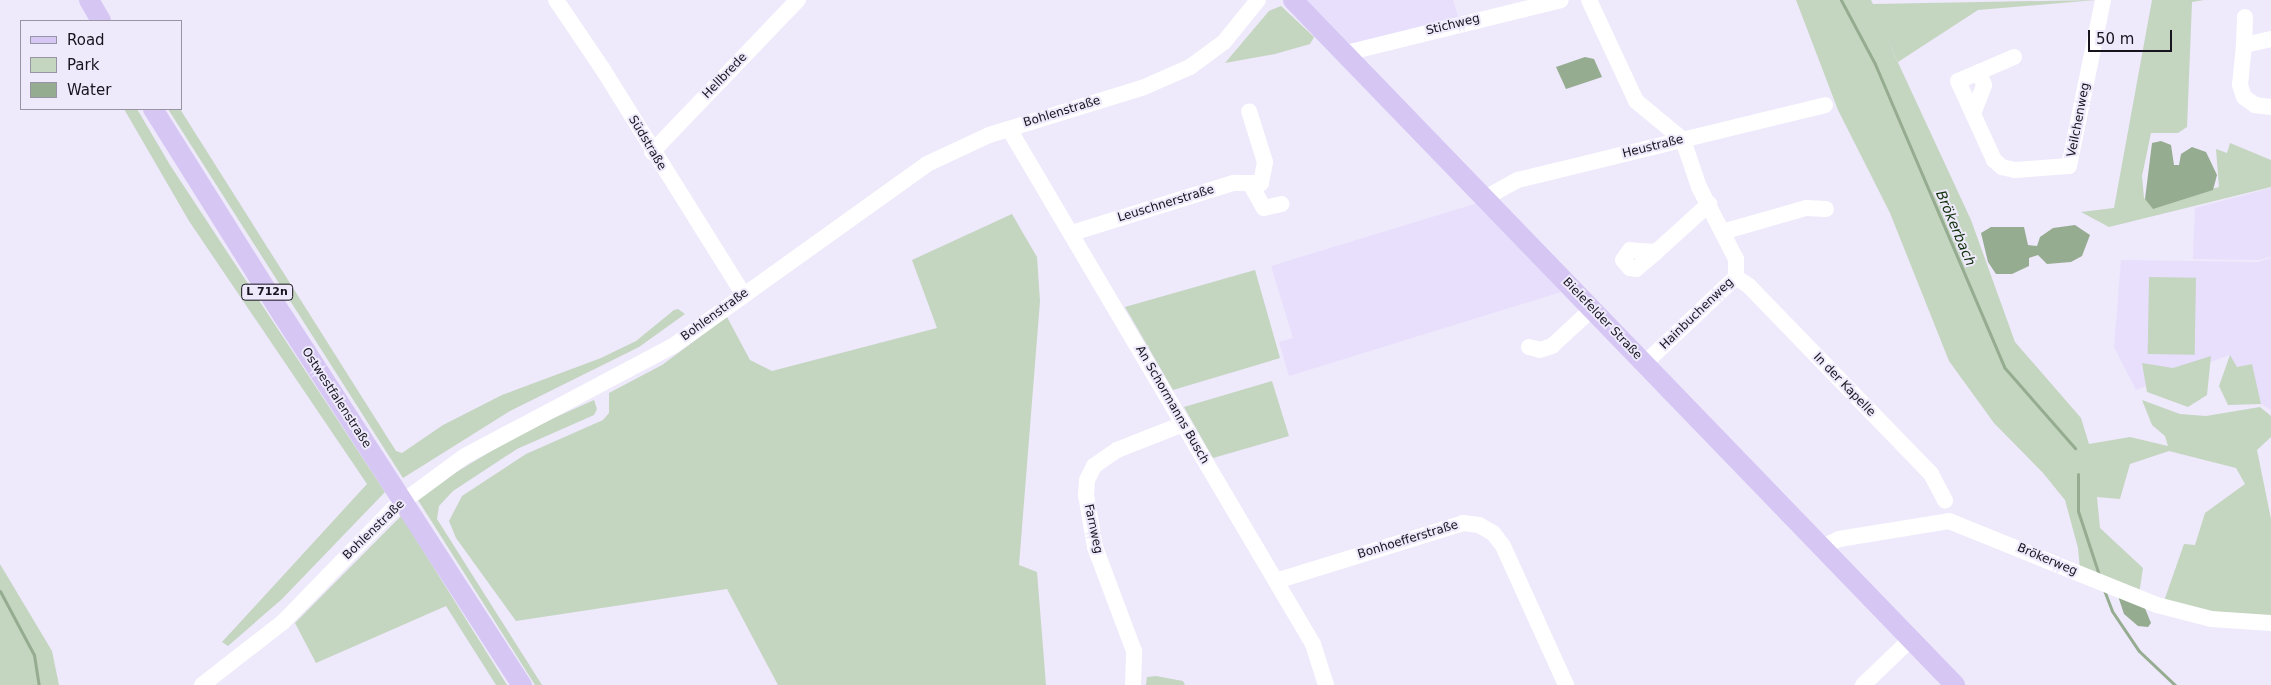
<!DOCTYPE html>
<meta charset="utf-8">
<style>
body{margin:0}
#map{position:relative;width:2271px;height:685px;overflow:hidden;background:#eee9fb;font-family:"DejaVu Sans",sans-serif}
div>[style]{position:absolute}
.built>*{inset:0;background:#e8dffd}
.green>*{inset:0;background:#c4d5c0;transform-origin:0 0}
.water>*{inset:0;background:#95ac90}
.stream>*{height:3px;margin:-1.5px;padding:0 1.5px;transform-origin:1.5px;border-radius:1.5px;background:#95ac90}
.minor>*{height:16px;margin:-8px;padding:0 8px;transform-origin:8px;border-radius:8px;background:#fff}
.major>*{height:20px;margin:-10px;padding:0 10px;transform-origin:10px;border-radius:10px;background:#d6c6f4}
span{translate:-50% -50%;white-space:nowrap;text-align:center;line-height:1.15;-webkit-text-stroke:4px #eee9fb;paint-order:stroke}
.shield-label span{padding:1px 4px;background:#eee9fb;border:1px solid;border-radius:4px;-webkit-text-stroke-width:0}
.shield-label{font-size:11px;color:#17141e;font-weight:700}
.street-label{font-size:12px;color:#17141e}
.water-label{font-size:14px;color:#103109;font-style:italic}
.legend{position:absolute;left:20px;top:20px;width:162px;height:90px;box-sizing:border-box;background:#eee9fb;border:1px solid #9894a3;margin:0;padding:6px 9px;list-style:none;font-size:15px;color:#17141e}
.legend li{display:flex;align-items:center;gap:10px;height:25px}
.legend b{width:25px;border:1px solid #9894a3}
.scale{position:absolute;left:2088px;top:30px;width:84px;height:22px;box-sizing:border-box;border:2px solid #17141e;border-top:0;padding-left:6px;font-size:15px;line-height:18px;white-space:nowrap;color:#17141e;-webkit-text-stroke:4px #eee9fb;paint-order:stroke}
</style>
<div id="map">
<div class="built">
<div style="clip-path:polygon(1307px 0,1453px 0,1459px 19px,1353px 47px)"></div>
<div style="clip-path:polygon(2271px 188px,2271px 257px,2258px 260px,2193px 259px,2195px 208px)"></div>
<div style="clip-path:polygon(1478px 203px,1561px 292px,1289px 376px,1279px 342px,1293px 338px,1271px 266px)"></div>
<div style="clip-path:polygon(2271px 258px,2271px 410px,2261px 404px,2251px 364px,2237px 367px,2229px 355px,2136px 390px,2114px 347px,2121px 260px,2258px 262px)"></div>
</div>
<div class="green">
<div style="clip-path:polygon(1796px 0,1871px 0,1873px 4px,2096px 0,1978px 10px,1898px 62px,1882px 28px,1971px 220px,2015px 342px,2081px 418px,2089px 444px,2130px 437px,2168px 446px,2165px 436px,2152px 425px,2142px 400px,2180px 414px,2206px 416px,2260px 407px,2271px 416px,2271px 437px,2257px 450px,2271px 519px,2271px 619px,2212px 616px,2164px 601px,2184px 544px,2195px 545px,2205px 513px,2245px 484px,2236px 468px,2169px 451px,2130px 464px,2120px 499px,2097px 497px,2100px 528px,2143px 568px,2139px 594px,2080px 569px,2078px 548px,2065px 500px,2043px 473px,1994px 423px,1949px 361px,1890px 213px,1838px 110px)"></div>
<div style="clip-path:polygon(2152px 0,2204px 0,2192px 2px,2187px 127px,2178px 133px,2151px 133px,2142px 176px,2144px 198px,2151px 205px,2219px 187px,2216px 149px,2227px 153px,2230px 143px,2271px 160px,2271px 187px,2109px 227px,2081px 212px,2114px 208px)"></div>
<div style="clip-path:polygon(1281px 6px,1314px 37px,1310px 44px,1275px 54px,1225px 63px,1269px 11px)"></div>
<div style="clip-path:polygon(124px 109px,137px 109px,170px 165px,385px 492px,282px 599px,228px 646px,222px 642px,367px 484px,189px 221px)"></div>
<div style="clip-path:polygon(168px 109px,180px 109px,396px 451px,402px 453px,443px 425px,502px 395px,601px 358px,636px 341px,674px 310px,678px 309px,685px 314px,639px 347px,510px 411px,403px 478px)"></div>
<div style="clip-path:polygon(1012px 214px,1037px 257px,1040px 301px,1019px 565px,1037px 572px,1046px 685px,778px 685px,727px 589px,516px 621px,456px 538px,449px 521px,462px 496px,526px 454px,603px 420px,609px 413px,609px 393px,662px 365px,727px 317px,750px 360px,772px 371px,937px 328px,912px 260px)"></div>
<div style="clip-path:polygon(1255px 270px,1280px 358px,1173px 390px,1125px 307px)"></div>
<div style="left:2149px;top:277px;width:47px;height:77px;rotate:1deg"></div>
<div style="clip-path:polygon(2230px 355px,2237px 367px,2252px 364px,2261px 404px,2228px 405px,2219px 386px)"></div>
<div style="clip-path:polygon(2211px 356px,2207px 395px,2188px 407px,2147px 392px,2142px 363px,2173px 368px)"></div>
<div style="clip-path:polygon(1272px 381px,1289px 436px,1213px 458px,1184px 407px)"></div>
<div style="clip-path:polygon(594px 400px,597px 409px,594px 415px,517px 449px,453px 491px,439px 506px,437px 519px,542px 685px,535px 685px,418px 500px,455px 473px,523px 432px)"></div>
<div style="clip-path:polygon(401px 516px,409px 528px,507px 685px,496px 685px,446px 606px,316px 663px,295px 623px)"></div>
<div style="clip-path:polygon(0 564px,52px 651px,59px 685px,0 685px)"></div>
<div style="clip-path:polygon(1156px 676px,1183px 681px,1185px 685px,1146px 685px,1147px 677px)"></div>
</div>
<div class="water">
<div style="clip-path:polygon(1585px 57px,1594px 59px,1602px 77px,1566px 89px,1556px 67px)"></div>
<div style="clip-path:polygon(2161px 141px,2171px 145px,2174px 165px,2179px 165px,2181px 154px,2192px 147px,2206px 152px,2217px 175px,2213px 190px,2153px 209px,2145px 199px,2152px 143px)"></div>
<div style="clip-path:polygon(2075px 225px,2090px 235px,2082px 256px,2071px 262px,2047px 264px,2038px 255px,2029px 258px,2029px 266px,2012px 274px,1996px 274px,1988px 262px,1981px 233px,1991px 227px,2024px 227px,2028px 245px,2037px 246px,2040px 237px,2053px 228px)"></div>
<div style="clip-path:polygon(2118px 596px,2144px 606px,2151px 623px,2148px 627px,2138px 626px,2124px 614px)"></div>
</div>
<div class="stream">
<div style="left:1841px;top:0;width:72px;rotate:62deg"></div>
<div style="left:1875px;top:64px;width:329px;rotate:66.9deg"></div>
<div style="left:2004px;top:367px;width:108px;rotate:48.8deg"></div>
<div style="left:2078px;top:474px;width:37px;rotate:90deg"></div>
<div style="left:2078px;top:511px;width:67px;rotate:71.8deg"></div>
<div style="left:2104px;top:590px;width:22px;rotate:69deg"></div>
<div style="left:2112px;top:611px;width:48px;rotate:56deg"></div>
<div style="left:2139px;top:651px;width:50px;rotate:43.4deg"></div>
<div style="left:0;top:591px;width:72px;rotate:62deg"></div>
<div style="left:34px;top:655px;width:30px;rotate:81deg"></div>
</div>
<div class="minor">
<div style="left:556px;top:0;width:82px;rotate:55.9deg"></div>
<div style="left:602px;top:68px;width:268px;rotate:58deg"></div>
<div style="left:1589px;top:0;width:111px;rotate:65deg"></div>
<div style="left:1636px;top:101px;width:61px;rotate:39.7deg"></div>
<div style="left:1683px;top:140px;width:50px;rotate:71.2deg"></div>
<div style="left:1699px;top:187px;width:81px;rotate:62.8deg"></div>
<div style="left:1736px;top:259px;width:18px;rotate:90deg"></div>
<div style="left:1736px;top:277px;width:125px;rotate:136.6deg"></div>
<div style="left:2271px;top:39px;width:28px;rotate:167deg"></div>
<div style="left:2244px;top:45px;width:40px;rotate:95.7deg"></div>
<div style="left:2240px;top:85px;width:13px;rotate:72deg"></div>
<div style="left:2244px;top:97px;width:14px;rotate:36deg"></div>
<div style="left:2255px;top:105px;width:16px;rotate:7deg"></div>
<div style="left:2244px;top:45px;width:28px;rotate:-88deg"></div>
<div style="left:1346px;top:53px;width:221px;rotate:-13.8deg"></div>
<div style="left:2014px;top:57px;width:61px;rotate:156.8deg"></div>
<div style="left:1958px;top:81px;width:87px;rotate:65.5deg"></div>
<div style="left:1994px;top:160px;width:11px;rotate:41deg"></div>
<div style="left:2002px;top:167px;width:13px;rotate:13deg"></div>
<div style="left:2015px;top:170px;width:54px;rotate:-4.2deg"></div>
<div style="left:2069px;top:166px;width:169px;rotate:-78.4deg"></div>
<div style="left:1973px;top:114px;width:31px;rotate:-69deg"></div>
<div style="left:1984px;top:85px;width:14px;rotate:-111deg"></div>
<div style="left:1009px;top:129px;width:598px;rotate:59.45deg"></div>
<div style="left:1313px;top:644px;width:43px;rotate:72.4deg"></div>
<div style="left:652px;top:152px;width:211px;rotate:-46.2deg"></div>
<div style="left:1251px;top:185px;width:26px;rotate:61deg"></div>
<div style="left:1264px;top:208px;width:18px;rotate:-13deg"></div>
<div style="left:1485px;top:198px;width:38px;rotate:-29deg"></div>
<div style="left:1518px;top:180px;width:316px;rotate:-13.7deg"></div>
<div style="left:1722px;top:232px;width:87px;rotate:-15.9deg"></div>
<div style="left:1806px;top:208px;width:20px;rotate:3deg"></div>
<div style="left:1072px;top:233px;width:170px;rotate:-17.2deg"></div>
<div style="left:1234px;top:183px;width:27px"></div>
<div style="left:1261px;top:183px;width:21px;rotate:-79deg"></div>
<div style="left:1265px;top:162px;width:53px;rotate:-107.4deg"></div>
<div style="left:1656px;top:252px;width:26px;rotate:-176deg"></div>
<div style="left:1630px;top:250px;width:12px;rotate:125deg"></div>
<div style="left:1623px;top:260px;width:11px;rotate:49deg"></div>
<div style="left:1630px;top:268px;width:6px;rotate:9deg"></div>
<div style="left:1636px;top:269px;width:26px;rotate:-40deg"></div>
<div style="left:1656px;top:252px;width:72px;rotate:-42.2deg"></div>
<div style="left:1736px;top:277px;width:16px;rotate:35deg"></div>
<div style="left:1749px;top:286px;width:262px;rotate:45.9deg"></div>
<div style="left:1931px;top:474px;width:30px;rotate:62deg"></div>
<div style="left:1529px;top:347px;width:11px;rotate:15deg"></div>
<div style="left:1540px;top:350px;width:13px;rotate:-18deg"></div>
<div style="left:1552px;top:346px;width:54px;rotate:-42.8deg"></div>
<div style="left:1822px;top:547px;width:19px;rotate:-25deg"></div>
<div style="left:1839px;top:539px;width:111px;rotate:-9.3deg"></div>
<div style="left:1949px;top:521px;width:224px;rotate:22deg"></div>
<div style="left:2157px;top:605px;width:56px;rotate:14.5deg"></div>
<div style="left:2211px;top:619px;width:60px;rotate:3.8deg"></div>
<div style="left:1276px;top:581px;width:196px;rotate:-17.2deg"></div>
<div style="left:1463px;top:523px;width:16px;rotate:7deg"></div>
<div style="left:1479px;top:525px;width:16px;rotate:30deg"></div>
<div style="left:1493px;top:533px;width:16px;rotate:52deg"></div>
<div style="left:1503px;top:546px;width:153px;rotate:65.6deg"></div>
<div style="left:202px;top:685px;width:103px;rotate:-37.9deg"></div>
<div style="left:283px;top:622px;width:158px;rotate:-45.8deg"></div>
<div style="left:393px;top:509px;width:89px;rotate:-36.4deg"></div>
<div style="left:465px;top:456px;width:235px;rotate:-27.9deg"></div>
<div style="left:673px;top:346px;width:312px;rotate:-35.6deg"></div>
<div style="left:927px;top:164px;width:68px;rotate:-25.1deg"></div>
<div style="left:989px;top:135px;width:160px;rotate:-17.1deg"></div>
<div style="left:1142px;top:88px;width:52px;rotate:-23.6deg"></div>
<div style="left:1190px;top:67px;width:42px;rotate:-36.3deg"></div>
<div style="left:1224px;top:42px;width:54px;rotate:-51deg"></div>
<div style="left:1133px;top:685px;width:34px;rotate:-88deg"></div>
<div style="left:1134px;top:651px;width:111px;rotate:-110.6deg"></div>
<div style="left:1095px;top:547px;width:53px;rotate:-99.8deg"></div>
<div style="left:1086px;top:495px;width:15px;rotate:-86deg"></div>
<div style="left:1087px;top:480px;width:16px;rotate:-63deg"></div>
<div style="left:1094px;top:466px;width:28px;rotate:-35deg"></div>
<div style="left:1117px;top:450px;width:71px;rotate:-21.5deg"></div>
<div style="left:1863px;top:685px;width:66px;rotate:-43.8deg"></div>
</div>
<div class="major">
<div style="left:89px;top:0;width:24px;rotate:60deg"></div>
<div style="left:1293px;top:0;width:953px;rotate:45.98deg"></div>
<div style="left:153px;top:109px;width:244px;rotate:57.9deg"></div>
<div style="left:283px;top:316px;width:440px;rotate:57.1deg"></div>
</div>
<div class="shield-label">
<span style="left:267px;top:292px">L 712n</span>
</div>
<div class="street-label">
<span style="left:1453px;top:25px;rotate:-14deg">Stichweg</span>
<span style="left:725px;top:76px;rotate:-46deg">Hellbrede</span>
<span style="left:1062px;top:112px;rotate:-17deg">Bohlenstraße</span>
<span style="left:2079px;top:120px;rotate:-79deg">Veilchenweg</span>
<span style="left:647px;top:143px;rotate:59deg">Südstraße</span>
<span style="left:1653px;top:147px;rotate:-14deg">Heustraße</span>
<span style="left:1166px;top:204px;rotate:-17deg">Leuschnerstraße</span>
<span style="left:1697px;top:314px;rotate:-44deg">Hainbuchenweg</span>
<span style="left:715px;top:315px;rotate:-36deg">Bohlenstraße</span>
<span style="left:1602px;top:319px;rotate:46deg">Bielefelder Straße</span>
<span style="left:1844px;top:385px;rotate:46deg">In der Kapelle</span>
<span style="left:336px;top:398px;rotate:57deg">Ostwestfalenstraße</span>
<span style="left:1172px;top:405px;rotate:60deg">An Schormanns Busch</span>
<span style="left:1093px;top:529px;rotate:78deg">Farnweg</span>
<span style="left:374px;top:530px;rotate:-44deg">Bohlenstraße</span>
<span style="left:1408px;top:540px;rotate:-17deg">Bonhoefferstraße</span>
<span style="left:2047px;top:560px;rotate:23deg">Brökerweg</span>
</div>
<div class="water-label">
<span style="left:1956px;top:228px;rotate:67deg">Brökerbach</span>
</div>
<ul class="legend">
<li><b style="height:6px;background:#d6c6f4"></b>Road</li>
<li><b style="height:14px;background:#c4d5c0"></b>Park</li>
<li><b style="height:14px;background:#95ac90"></b>Water</li>
</ul>
<div class="scale">50 m</div>
</div>
